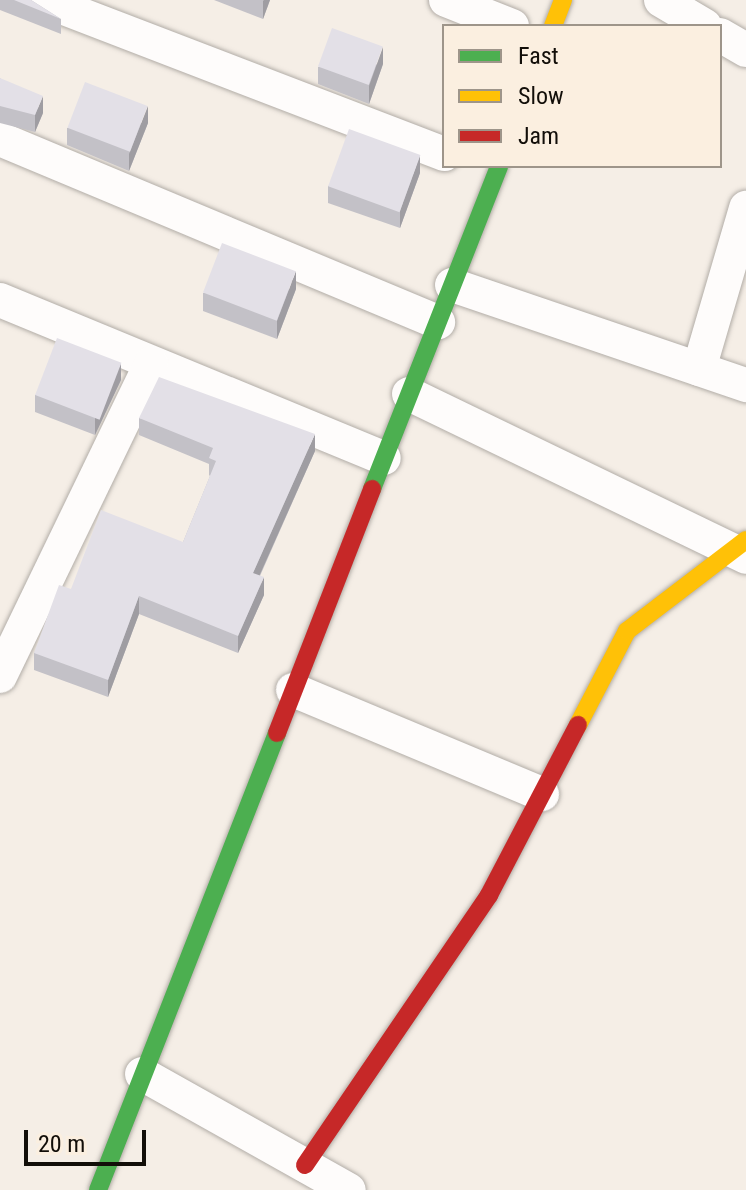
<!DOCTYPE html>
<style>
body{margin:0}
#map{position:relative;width:746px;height:1190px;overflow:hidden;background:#f5eee6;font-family:"Roboto Condensed",sans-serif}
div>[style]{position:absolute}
.roads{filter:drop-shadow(0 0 2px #b2ada7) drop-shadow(0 0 2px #b2ada7)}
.street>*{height:34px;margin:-17px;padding:0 17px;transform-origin:17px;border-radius:17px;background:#fefcfb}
.fast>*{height:18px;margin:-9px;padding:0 9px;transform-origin:9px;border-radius:9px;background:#4caf50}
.slow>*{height:18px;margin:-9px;padding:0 9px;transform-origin:9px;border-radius:9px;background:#ffc107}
.jam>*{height:18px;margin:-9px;padding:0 9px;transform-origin:9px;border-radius:9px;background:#c62828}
.wall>*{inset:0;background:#c3c1c7}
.shaded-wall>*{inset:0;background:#9f9da2}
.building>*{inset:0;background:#e3e0e7;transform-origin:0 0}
span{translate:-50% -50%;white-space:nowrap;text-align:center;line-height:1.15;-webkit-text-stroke:7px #fbefe0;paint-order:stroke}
.legend{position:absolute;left:442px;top:24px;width:280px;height:144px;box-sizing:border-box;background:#fbefe0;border:2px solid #9e958a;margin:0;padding:10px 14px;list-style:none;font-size:24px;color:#120e09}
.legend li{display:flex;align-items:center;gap:16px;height:40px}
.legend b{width:40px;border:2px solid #9e958a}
.scale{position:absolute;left:24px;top:1130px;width:122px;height:36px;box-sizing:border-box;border:4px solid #120e09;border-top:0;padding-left:10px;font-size:24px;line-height:28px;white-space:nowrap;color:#120e09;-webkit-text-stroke:6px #fbefe0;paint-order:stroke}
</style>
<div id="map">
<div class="roads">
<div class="street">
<div style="left:43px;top:0;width:430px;rotate:21deg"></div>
<div style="left:446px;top:0;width:71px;rotate:21.5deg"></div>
<div style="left:661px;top:0;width:51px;rotate:30.6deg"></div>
<div style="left:720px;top:35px;width:30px;rotate:30deg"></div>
<div style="left:0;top:139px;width:475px;rotate:22.7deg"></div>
<div style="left:452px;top:285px;width:311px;rotate:18.8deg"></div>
<div style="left:0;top:300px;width:415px;rotate:22.4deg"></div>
<div style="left:699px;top:369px;width:168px;rotate:-73.7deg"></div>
<div style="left:409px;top:394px;width:374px;rotate:25.8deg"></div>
<div style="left:0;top:676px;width:347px;rotate:-64.2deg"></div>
<div style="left:293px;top:690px;width:270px;rotate:22.7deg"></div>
<div style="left:142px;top:1074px;width:237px;rotate:29.3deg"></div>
</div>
<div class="fast">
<div style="left:372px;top:489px;width:347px;rotate:-68.5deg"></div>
<div style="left:98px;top:1190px;width:491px;rotate:-68.6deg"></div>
</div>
<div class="slow">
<div style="left:553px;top:26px;width:28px;rotate:-69deg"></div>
<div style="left:578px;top:725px;width:106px;rotate:-62.5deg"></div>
<div style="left:627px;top:631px;width:150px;rotate:-37.4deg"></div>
</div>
<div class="jam">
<div style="left:277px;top:733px;width:262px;rotate:-68.7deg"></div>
<div style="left:305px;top:1165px;width:327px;rotate:-55.7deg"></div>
<div style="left:489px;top:895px;width:192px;rotate:-62.4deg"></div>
</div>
</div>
<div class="wall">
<div style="clip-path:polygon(0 0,31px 0,61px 19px,61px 34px,0 10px)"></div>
<div style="clip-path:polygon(214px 0,270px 0,263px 19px)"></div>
<div style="clip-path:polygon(383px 64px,369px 104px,318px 84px,318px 67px)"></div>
<div style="clip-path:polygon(0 78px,43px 113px,35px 132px,0 123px)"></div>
<div style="clip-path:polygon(148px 123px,129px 171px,67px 145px,67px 128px)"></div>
<div style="clip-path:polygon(420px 173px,400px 228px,328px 203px,328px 186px)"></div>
<div style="clip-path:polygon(296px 289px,277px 339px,203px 311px,203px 293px)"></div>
<div style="clip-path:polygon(121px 380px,95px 435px,35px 412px,35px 395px)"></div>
<div style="clip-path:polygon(139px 418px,315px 451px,260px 576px,264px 595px,238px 653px,139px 614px,108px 697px,34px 670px,34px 653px,71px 589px,183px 542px,210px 476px,209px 475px,209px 464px,139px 435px)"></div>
</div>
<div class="shaded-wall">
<div style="clip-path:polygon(264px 0,270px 0,263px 19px,263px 1px)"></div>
<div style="clip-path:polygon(383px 47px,383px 64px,369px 104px,369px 86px)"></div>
<div style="clip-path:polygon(43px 96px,43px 113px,35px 132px,35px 115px)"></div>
<div style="clip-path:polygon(148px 106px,148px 123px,129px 171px,129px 154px)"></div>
<div style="clip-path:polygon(420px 155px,420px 173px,400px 228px,400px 211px)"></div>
<div style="clip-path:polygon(296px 271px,296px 289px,277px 339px,277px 321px)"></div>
<div style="clip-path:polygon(121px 363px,121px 380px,95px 435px,95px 417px)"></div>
<div style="clip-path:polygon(315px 434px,315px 451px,253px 590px,253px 573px)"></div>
<div style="clip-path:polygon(264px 577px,264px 595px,238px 653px,238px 636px)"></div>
<div style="clip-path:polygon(139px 596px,139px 614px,108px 697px,108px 680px)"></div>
</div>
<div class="building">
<div style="clip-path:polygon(14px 0,31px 0,61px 19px)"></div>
<div style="left:332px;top:28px;width:54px;height:41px;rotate:20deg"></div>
<div style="clip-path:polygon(0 78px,43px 96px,35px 115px,0 106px)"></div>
<div style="left:85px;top:82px;width:67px;height:49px;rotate:21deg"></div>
<div style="left:349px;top:129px;width:76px;height:61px;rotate:20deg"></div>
<div style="left:222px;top:243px;width:79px;height:53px;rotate:21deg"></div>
<div style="left:57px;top:338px;width:69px;height:61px;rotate:21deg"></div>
<div style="clip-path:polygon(159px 377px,315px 434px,253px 573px,264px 577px,238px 636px,139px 596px,108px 680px,34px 653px,59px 585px,71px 589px,101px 510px,183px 542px,216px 461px,209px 458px,213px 448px,139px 418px)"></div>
</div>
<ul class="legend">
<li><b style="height:10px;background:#4caf50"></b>Fast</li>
<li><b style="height:10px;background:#ffc107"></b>Slow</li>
<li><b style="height:10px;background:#c62828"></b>Jam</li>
</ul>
<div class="scale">20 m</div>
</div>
